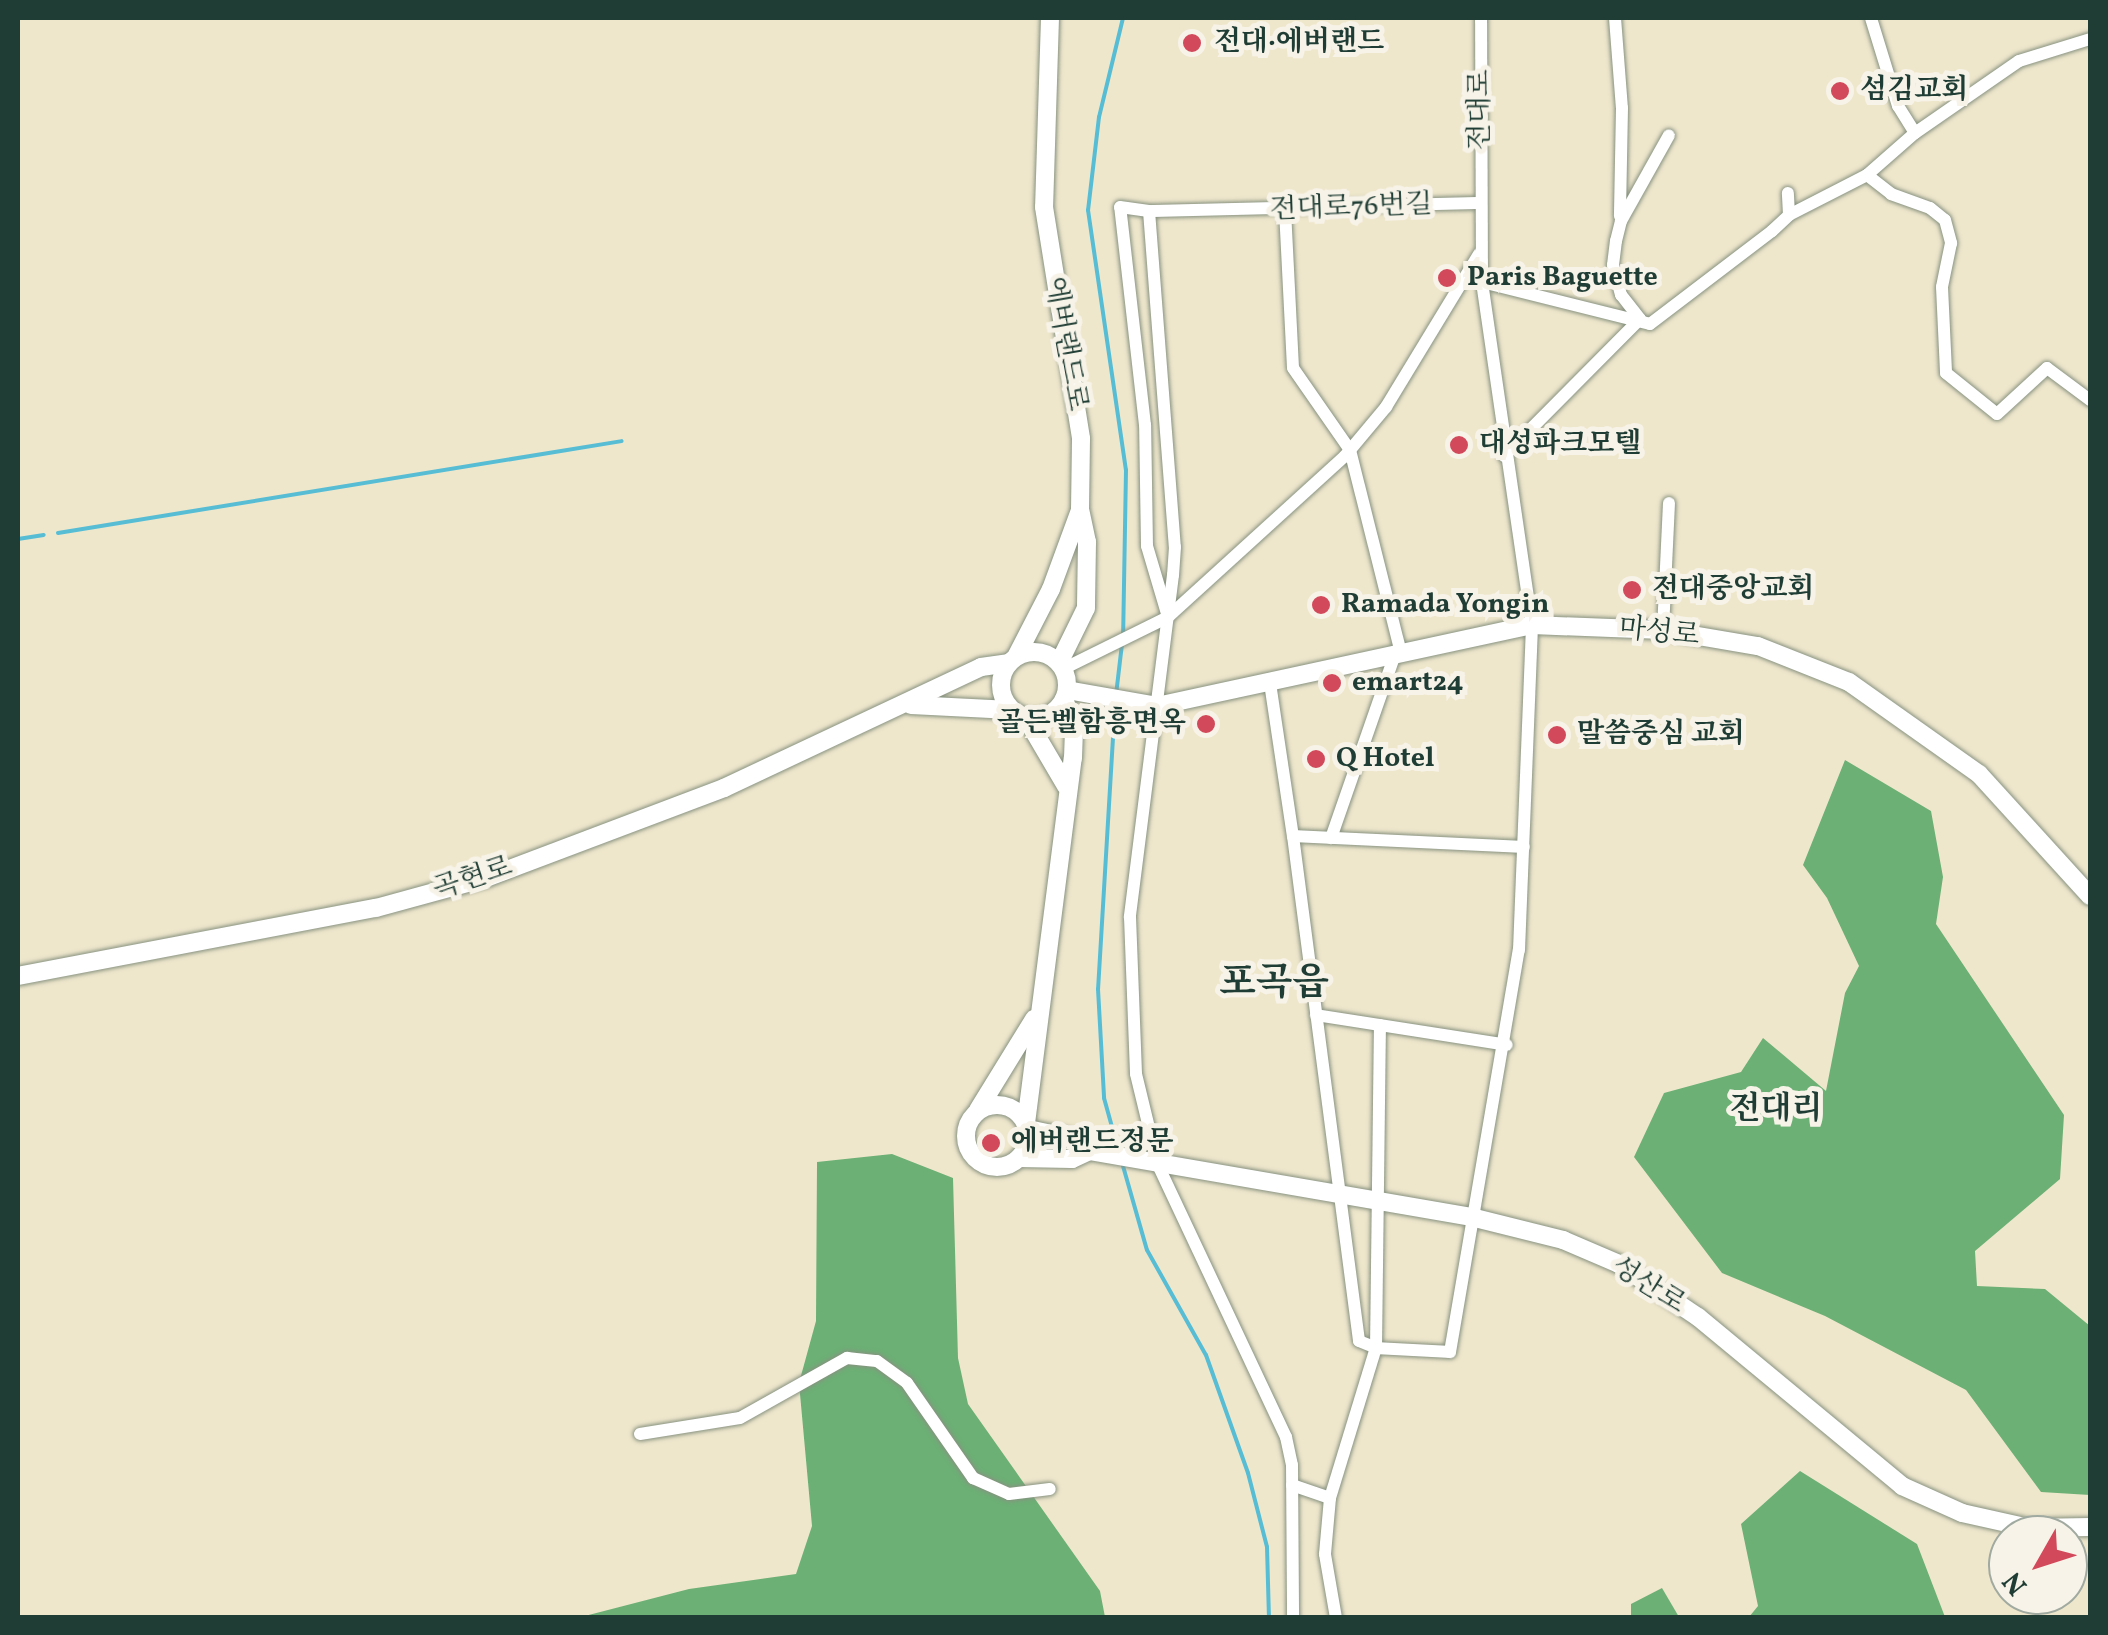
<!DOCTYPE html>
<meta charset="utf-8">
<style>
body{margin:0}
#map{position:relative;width:2108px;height:1635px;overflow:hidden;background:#efe7cc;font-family:Vollkorn,"Noto Serif KR",serif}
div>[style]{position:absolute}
.forest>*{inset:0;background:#6cb075}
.stream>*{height:4px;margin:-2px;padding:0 2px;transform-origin:2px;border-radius:2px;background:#57bdd5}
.roads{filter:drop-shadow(0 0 2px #879280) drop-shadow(0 0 2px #879280)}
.street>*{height:12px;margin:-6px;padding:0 6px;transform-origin:6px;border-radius:6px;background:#fff}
.secondary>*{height:18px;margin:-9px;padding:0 9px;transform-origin:9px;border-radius:9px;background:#fff}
.secondary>.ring{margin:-9px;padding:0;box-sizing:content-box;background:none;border:18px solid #fff;border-radius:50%}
.dots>*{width:28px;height:28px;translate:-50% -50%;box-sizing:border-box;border:5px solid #f7f3e8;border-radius:50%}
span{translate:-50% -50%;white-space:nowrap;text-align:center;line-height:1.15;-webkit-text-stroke:10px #f7f3e8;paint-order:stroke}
.poi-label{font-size:28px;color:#1f3d34;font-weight:700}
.left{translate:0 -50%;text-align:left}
.right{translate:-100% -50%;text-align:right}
.street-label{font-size:28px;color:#1f3d34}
.quarter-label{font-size:32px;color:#1f3d34;font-weight:700}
.district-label{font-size:38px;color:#1f3d34;font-weight:700}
.frame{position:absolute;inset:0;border:20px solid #1f3d34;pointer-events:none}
.north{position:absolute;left:1988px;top:1515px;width:100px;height:100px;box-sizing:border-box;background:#f7f3e8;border:2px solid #a1aaa0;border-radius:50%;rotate:231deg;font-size:28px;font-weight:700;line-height:40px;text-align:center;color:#1f3d34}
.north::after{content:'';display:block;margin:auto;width:35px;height:45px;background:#d1495b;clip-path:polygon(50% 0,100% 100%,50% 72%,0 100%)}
</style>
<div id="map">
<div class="forest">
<div style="clip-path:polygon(1845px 760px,1931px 811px,1943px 877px,1936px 924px,2064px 1115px,2060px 1179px,1975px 1251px,1977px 1286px,2045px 1289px,2090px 1326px,2090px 1495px,2041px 1492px,1966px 1390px,1825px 1316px,1722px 1273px,1634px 1157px,1664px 1093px,1741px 1072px,1763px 1038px,1826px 1091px,1845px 993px,1859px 966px,1827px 898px,1803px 865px)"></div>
<div style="clip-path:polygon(892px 1154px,953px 1178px,958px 1358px,968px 1404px,1100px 1591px,1105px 1617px,577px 1618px,689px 1589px,796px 1574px,812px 1526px,799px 1383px,816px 1321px,817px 1162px)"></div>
<div style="clip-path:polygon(1800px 1471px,1917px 1544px,1945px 1617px,1749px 1617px,1758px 1606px,1741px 1524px)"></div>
<div style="clip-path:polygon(1662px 1588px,1679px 1617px,1631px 1617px,1631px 1604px)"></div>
</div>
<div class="stream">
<div style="left:1123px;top:18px;width:102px;rotate:103.6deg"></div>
<div style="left:1099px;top:117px;width:94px;rotate:96.7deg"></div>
<div style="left:1088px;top:210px;width:263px;rotate:81.7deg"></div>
<div style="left:1126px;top:470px;width:165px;rotate:91deg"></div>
<div style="left:58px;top:533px;width:571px;rotate:-9.26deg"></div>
<div style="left:18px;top:539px;width:26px;rotate:-9deg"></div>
<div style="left:1116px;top:695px;width:51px;rotate:-83.3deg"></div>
<div style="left:1115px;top:704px;width:286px;rotate:93.4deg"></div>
<div style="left:1098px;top:989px;width:109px;rotate:86.8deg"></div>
<div style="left:1104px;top:1098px;width:56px;rotate:74.5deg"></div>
<div style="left:1123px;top:1166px;width:87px;rotate:74.1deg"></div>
<div style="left:1147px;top:1250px;width:120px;rotate:60.7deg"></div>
<div style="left:1206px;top:1355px;width:125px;rotate:70.4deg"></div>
<div style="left:1248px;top:1473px;width:76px;rotate:75.6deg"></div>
<div style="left:1267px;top:1547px;width:71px;rotate:88.4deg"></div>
</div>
<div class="roads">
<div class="street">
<div style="left:1615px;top:18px;width:90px;rotate:85.6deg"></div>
<div style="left:1622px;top:108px;width:108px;rotate:91.1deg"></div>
<div style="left:1915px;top:133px;width:126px;rotate:-34.7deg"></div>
<div style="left:2019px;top:61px;width:74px;rotate:-17.2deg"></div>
<div style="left:1867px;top:175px;width:64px;rotate:-41.2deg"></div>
<div style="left:1915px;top:133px;width:32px;rotate:-122deg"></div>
<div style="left:1898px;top:106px;width:92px;rotate:-107.1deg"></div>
<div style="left:1285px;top:210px;width:158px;rotate:87.1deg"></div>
<div style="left:1293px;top:368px;width:100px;rotate:55.2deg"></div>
<div style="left:1350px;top:450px;width:209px;rotate:75.9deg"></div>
<div style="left:1149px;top:211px;width:332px;rotate:-1.4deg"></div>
<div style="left:1789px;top:215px;width:88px;rotate:-27.1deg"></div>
<div style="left:1867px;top:175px;width:31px;rotate:38deg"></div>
<div style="left:1891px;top:194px;width:41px;rotate:19.7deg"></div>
<div style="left:1930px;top:208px;width:19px;rotate:39deg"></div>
<div style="left:1945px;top:220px;width:24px;rotate:75deg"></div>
<div style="left:1951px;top:243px;width:45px;rotate:101.6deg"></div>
<div style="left:1942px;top:287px;width:86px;rotate:87.3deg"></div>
<div style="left:1946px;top:373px;width:65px;rotate:38.8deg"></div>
<div style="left:1997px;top:414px;width:68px;rotate:-42.6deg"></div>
<div style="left:2047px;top:368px;width:54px;rotate:36.7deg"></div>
<div style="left:1482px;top:282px;width:173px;rotate:14deg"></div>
<div style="left:1650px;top:324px;width:153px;rotate:-37.3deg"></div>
<div style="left:1772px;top:231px;width:23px;rotate:-43deg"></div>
<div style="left:1789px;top:215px;width:22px;rotate:-93deg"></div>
<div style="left:1504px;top:456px;width:193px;rotate:-45.2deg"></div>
<div style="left:1640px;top:319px;width:31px;rotate:-128deg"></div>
<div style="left:1621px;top:295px;width:31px;rotate:-105deg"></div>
<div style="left:1613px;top:265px;width:24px;rotate:-83deg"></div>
<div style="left:1616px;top:241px;width:21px;rotate:-76deg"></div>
<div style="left:1621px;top:221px;width:98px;rotate:-60.8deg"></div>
<div style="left:1168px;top:617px;width:74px;rotate:-106.5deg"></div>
<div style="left:1147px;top:546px;width:121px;rotate:-90.9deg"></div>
<div style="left:1145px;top:425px;width:219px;rotate:-96.5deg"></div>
<div style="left:1120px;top:207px;width:29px;rotate:8deg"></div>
<div style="left:1149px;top:211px;width:337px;rotate:85.6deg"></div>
<div style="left:1175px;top:547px;width:28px;rotate:94deg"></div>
<div style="left:1173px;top:575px;width:345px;rotate:97.2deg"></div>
<div style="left:1130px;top:917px;width:157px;rotate:87.8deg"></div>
<div style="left:1136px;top:1074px;width:94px;rotate:76.4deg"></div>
<div style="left:1158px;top:1165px;width:301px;rotate:64.8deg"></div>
<div style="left:1286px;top:1437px;width:29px;rotate:78deg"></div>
<div style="left:1292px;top:1465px;width:153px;rotate:89.6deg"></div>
<div style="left:1663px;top:630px;width:127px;rotate:-87.3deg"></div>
<div style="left:1063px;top:669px;width:117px;rotate:-26.3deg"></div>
<div style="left:1168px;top:617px;width:239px;rotate:-42.3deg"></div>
<div style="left:1345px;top:456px;width:64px;rotate:-50.1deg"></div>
<div style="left:1386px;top:407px;width:179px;rotate:-58.7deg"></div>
<div style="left:1270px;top:683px;width:155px;rotate:81.5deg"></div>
<div style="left:1293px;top:836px;width:231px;rotate:2.7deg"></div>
<div style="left:1293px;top:836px;width:509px;rotate:82.55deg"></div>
<div style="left:1359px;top:1341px;width:18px;rotate:22deg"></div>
<div style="left:1376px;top:1348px;width:74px;rotate:3.1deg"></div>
<div style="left:1450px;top:1352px;width:408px;rotate:-80.3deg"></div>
<div style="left:1519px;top:950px;width:325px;rotate:-87.7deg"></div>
<div style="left:1532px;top:625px;width:347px;rotate:-98.3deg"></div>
<div style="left:1482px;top:282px;width:264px;rotate:-90.2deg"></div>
<div style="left:1331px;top:838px;width:195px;rotate:-70.8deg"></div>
<div style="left:1316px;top:1015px;width:193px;rotate:8.9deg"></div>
<div style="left:640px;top:1434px;width:101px;rotate:-9.1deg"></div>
<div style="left:740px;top:1418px;width:123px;rotate:-29.3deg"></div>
<div style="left:847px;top:1358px;width:30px;rotate:6deg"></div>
<div style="left:877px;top:1361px;width:37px;rotate:36deg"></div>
<div style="left:907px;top:1383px;width:116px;rotate:55.2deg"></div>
<div style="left:973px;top:1478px;width:39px;rotate:24deg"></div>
<div style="left:1009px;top:1494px;width:41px;rotate:-7deg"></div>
<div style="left:1292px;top:1485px;width:40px;rotate:18.9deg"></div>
<div style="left:1336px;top:1618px;width:65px;rotate:-99.8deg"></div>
<div style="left:1325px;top:1554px;width:56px;rotate:-84.9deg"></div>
<div style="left:1330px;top:1498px;width:157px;rotate:-73deg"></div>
<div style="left:1376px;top:1348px;width:323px;rotate:-89.3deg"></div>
</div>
<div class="secondary">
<div style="left:1050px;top:18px;width:189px;rotate:91.8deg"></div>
<div style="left:1044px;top:207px;width:235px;rotate:80.9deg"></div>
<div style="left:1081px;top:439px;width:70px;rotate:90.8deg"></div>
<div style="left:1080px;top:509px;width:34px;rotate:78deg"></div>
<div style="left:1087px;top:542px;width:66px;rotate:90.9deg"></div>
<div style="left:1086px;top:608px;width:61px;rotate:116.1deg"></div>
<div class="ring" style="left:1001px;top:652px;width:48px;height:48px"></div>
<div style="left:1017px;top:655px;width:74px;rotate:-62.7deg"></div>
<div style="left:1051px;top:589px;width:84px;rotate:-69.8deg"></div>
<div style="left:1067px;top:690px;width:91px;rotate:10.1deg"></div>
<div style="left:1157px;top:706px;width:384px;rotate:-12.2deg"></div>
<div style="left:1532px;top:625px;width:131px;rotate:2.2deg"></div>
<div style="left:1663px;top:630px;width:96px;rotate:9.6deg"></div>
<div style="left:1758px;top:646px;width:98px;rotate:21.6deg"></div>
<div style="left:1849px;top:682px;width:159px;rotate:35.3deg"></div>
<div style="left:1979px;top:774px;width:165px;rotate:47.7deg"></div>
<div style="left:911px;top:705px;width:100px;rotate:2.9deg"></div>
<div style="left:1026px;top:718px;width:79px;rotate:59.5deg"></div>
<div style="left:18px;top:976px;width:364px;rotate:-10.8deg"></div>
<div style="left:376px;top:908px;width:114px;rotate:-15.3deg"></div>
<div style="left:486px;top:878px;width:254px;rotate:-20.7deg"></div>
<div style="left:724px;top:788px;width:284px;rotate:-25.2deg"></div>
<div style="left:981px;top:667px;width:27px;rotate:-8deg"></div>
<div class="ring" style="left:966px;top:1105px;width:44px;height:44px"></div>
<div style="left:978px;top:1110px;width:107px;rotate:-58.4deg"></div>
<div style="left:1026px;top:1123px;width:368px;rotate:-82.7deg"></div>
<div style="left:1073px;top:758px;width:29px;rotate:-88deg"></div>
<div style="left:1074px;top:729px;width:32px;rotate:-108deg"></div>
<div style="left:1028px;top:1129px;width:44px;rotate:11.8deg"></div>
<div style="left:1071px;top:1138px;width:22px;rotate:36deg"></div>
<div style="left:1089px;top:1151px;width:392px;rotate:9.8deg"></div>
<div style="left:1475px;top:1218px;width:91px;rotate:14deg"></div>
<div style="left:1563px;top:1240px;width:61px;rotate:23.2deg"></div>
<div style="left:1619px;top:1264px;width:95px;rotate:33.9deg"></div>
<div style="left:1698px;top:1317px;width:265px;rotate:39.6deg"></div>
<div style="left:1902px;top:1486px;width:66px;rotate:24.2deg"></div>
<div style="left:1962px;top:1513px;width:69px;rotate:12.6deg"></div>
<div style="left:2029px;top:1528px;width:61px;rotate:-0.9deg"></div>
<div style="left:1019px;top:1158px;width:53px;rotate:1.1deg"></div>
<div style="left:1072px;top:1159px;width:19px;rotate:-25deg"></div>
</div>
</div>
<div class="dots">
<div style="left:1192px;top:43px;background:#d1495b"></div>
<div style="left:1840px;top:91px;background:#d1495b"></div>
<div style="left:1447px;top:278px;background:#d1495b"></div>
<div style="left:1459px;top:445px;background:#d1495b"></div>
<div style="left:1632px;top:590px;background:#d1495b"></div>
<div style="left:1321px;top:605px;background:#d1495b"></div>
<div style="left:1332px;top:683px;background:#d1495b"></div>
<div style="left:1206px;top:724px;background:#d1495b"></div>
<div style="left:1557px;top:735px;background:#d1495b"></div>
<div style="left:1316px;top:759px;background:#d1495b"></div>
<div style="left:991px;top:1143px;background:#d1495b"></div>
</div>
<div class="poi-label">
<span class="left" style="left:1214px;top:43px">전대·에버랜드</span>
<span class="left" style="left:1860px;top:91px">섬김교회</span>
<span class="left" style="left:1467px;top:278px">Paris Baguette</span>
<span class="left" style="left:1479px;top:445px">대성파크모텔</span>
<span class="left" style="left:1652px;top:590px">전대중앙교회</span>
<span class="left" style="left:1341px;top:605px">Ramada Yongin</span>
<span class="left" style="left:1352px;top:683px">emart24</span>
<span class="right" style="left:1186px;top:724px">골든벨함흥면옥</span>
<span class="left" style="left:1577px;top:735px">말씀중심 교회</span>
<span class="left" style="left:1336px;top:759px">Q Hotel</span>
<span class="left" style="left:1011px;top:1143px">에버랜드정문</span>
</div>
<div class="street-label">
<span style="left:1481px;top:110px;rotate:-90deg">전대로</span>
<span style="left:1351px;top:208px;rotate:-2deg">전대로76번길</span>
<span style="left:1065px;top:344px;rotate:80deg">에버랜드로</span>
<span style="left:1659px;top:633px;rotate:6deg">마성로</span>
<span style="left:473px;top:879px;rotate:-18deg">곡현로</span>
<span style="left:1648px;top:1286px;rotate:32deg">성산로</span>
</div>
<div class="quarter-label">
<span style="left:1776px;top:1110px">전대리</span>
</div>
<div class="district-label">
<span style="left:1274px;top:985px">포곡읍</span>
</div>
<div class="frame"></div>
<div class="north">N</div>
</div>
